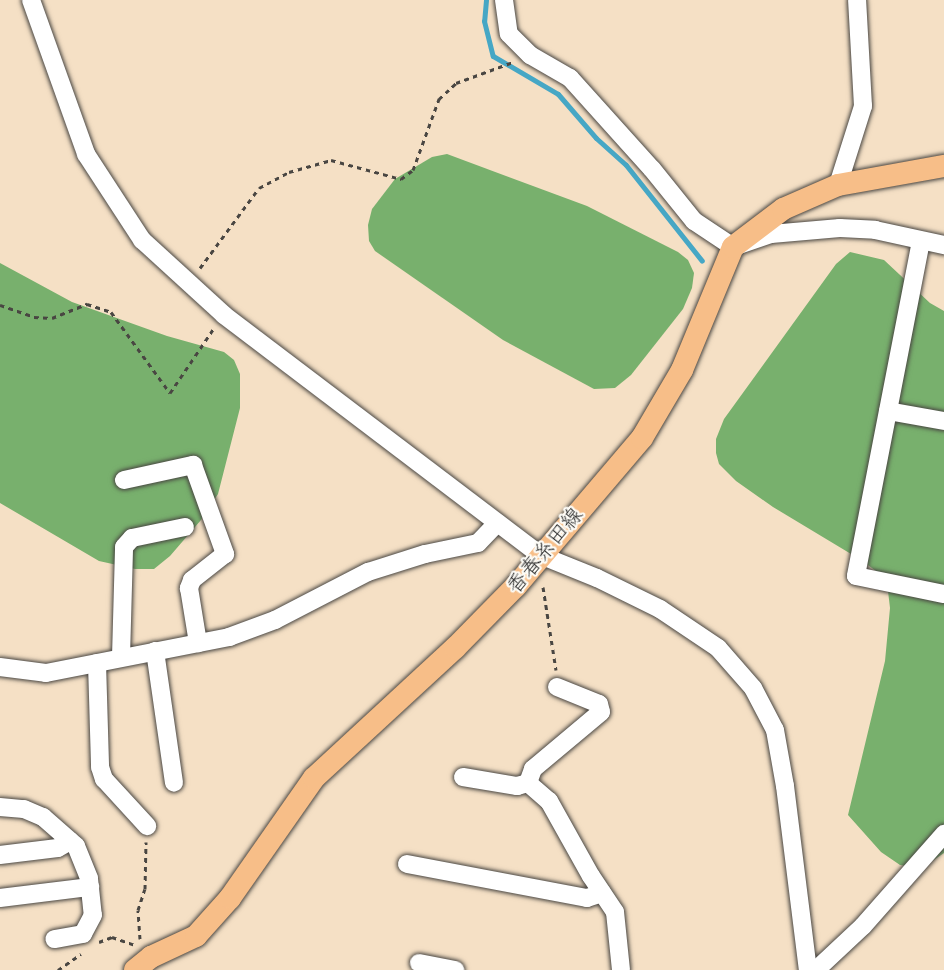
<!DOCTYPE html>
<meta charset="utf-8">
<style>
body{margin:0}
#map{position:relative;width:944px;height:970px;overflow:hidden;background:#f5e0c5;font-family:Pangolin,"Klee One",sans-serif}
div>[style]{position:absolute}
.forest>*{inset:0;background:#78b06d}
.stream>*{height:5px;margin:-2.5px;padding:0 2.5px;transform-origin:2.5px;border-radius:2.5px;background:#46a7c5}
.path>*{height:3px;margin-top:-1.5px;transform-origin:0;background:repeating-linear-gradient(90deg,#494642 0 4.5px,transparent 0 9px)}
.roads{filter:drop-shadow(0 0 2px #494642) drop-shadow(0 0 2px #494642)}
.minor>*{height:18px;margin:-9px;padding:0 9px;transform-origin:9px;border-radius:9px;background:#fff}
.major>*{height:22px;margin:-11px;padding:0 11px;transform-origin:11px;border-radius:11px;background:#f7be88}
span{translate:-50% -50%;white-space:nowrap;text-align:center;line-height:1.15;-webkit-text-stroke:4.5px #fdfcf7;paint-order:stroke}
.street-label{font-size:21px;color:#2b2b2b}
</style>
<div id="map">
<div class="forest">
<div style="clip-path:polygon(447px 154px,587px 206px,678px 252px,688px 260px,694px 273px,692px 288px,683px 309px,631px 375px,615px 388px,594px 389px,503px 340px,375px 251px,369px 241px,368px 225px,372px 209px,395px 179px,432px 157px)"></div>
<div style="clip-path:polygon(850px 252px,884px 260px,930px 303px,944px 311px,944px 853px,922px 868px,900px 865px,881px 852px,848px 815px,885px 661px,890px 608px,888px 591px,876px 571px,861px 560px,773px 507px,736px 481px,719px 464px,716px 453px,716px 439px,724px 419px,836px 264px)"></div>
<div style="clip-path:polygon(0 263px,72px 302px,167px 336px,224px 352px,234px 360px,240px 374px,240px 408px,218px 494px,201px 520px,170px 556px,154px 569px,135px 569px,99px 561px,0 503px)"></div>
</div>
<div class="stream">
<div style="left:486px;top:0;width:21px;rotate:95deg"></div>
<div style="left:484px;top:21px;width:36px;rotate:76deg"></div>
<div style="left:493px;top:56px;width:75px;rotate:30.3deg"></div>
<div style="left:558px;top:94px;width:58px;rotate:49.2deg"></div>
<div style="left:596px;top:138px;width:40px;rotate:42deg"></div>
<div style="left:626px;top:165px;width:122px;rotate:51.6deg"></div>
</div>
<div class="path">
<div style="left:200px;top:268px;width:99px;rotate:-53.6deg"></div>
<div style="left:259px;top:188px;width:34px;rotate:-28deg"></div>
<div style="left:289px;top:172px;width:44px;rotate:-15.9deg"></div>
<div style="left:331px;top:160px;width:73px;rotate:15.2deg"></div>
<div style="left:401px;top:179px;width:15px;rotate:-37deg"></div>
<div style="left:413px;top:170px;width:76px;rotate:-69.9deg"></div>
<div style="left:439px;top:99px;width:23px;rotate:-43deg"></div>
<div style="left:456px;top:83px;width:61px;rotate:-20.2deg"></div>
<div style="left:0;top:305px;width:36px;rotate:19deg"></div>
<div style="left:34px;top:317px;width:18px;rotate:3deg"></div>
<div style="left:52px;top:318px;width:38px;rotate:-22deg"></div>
<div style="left:87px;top:304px;width:25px;rotate:18deg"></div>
<div style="left:111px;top:312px;width:100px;rotate:53.9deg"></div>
<div style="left:170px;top:393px;width:78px;rotate:-55.9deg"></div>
<div style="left:543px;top:587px;width:84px;rotate:81.1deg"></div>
<div style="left:140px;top:939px;width:29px;rotate:-94deg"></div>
<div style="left:138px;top:910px;width:22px;rotate:-72deg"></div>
<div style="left:145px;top:889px;width:47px;rotate:-88.8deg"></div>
<div style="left:99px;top:942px;width:14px;rotate:-21deg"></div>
<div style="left:112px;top:937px;width:24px;rotate:19deg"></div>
<div style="left:58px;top:970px;width:28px;rotate:-35deg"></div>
</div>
<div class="roads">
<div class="minor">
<div style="left:31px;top:0;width:164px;rotate:70.3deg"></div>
<div style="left:86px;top:154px;width:103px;rotate:56.9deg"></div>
<div style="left:142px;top:240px;width:111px;rotate:42.4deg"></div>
<div style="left:224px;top:315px;width:397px;rotate:37.2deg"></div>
<div style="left:540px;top:555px;width:61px;rotate:22deg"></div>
<div style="left:597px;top:578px;width:70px;rotate:26.2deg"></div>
<div style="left:660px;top:609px;width:70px;rotate:33.9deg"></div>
<div style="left:718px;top:648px;width:53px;rotate:48.8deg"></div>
<div style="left:753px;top:688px;width:47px;rotate:62.4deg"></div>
<div style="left:775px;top:730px;width:57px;rotate:79.9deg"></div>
<div style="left:785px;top:786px;width:185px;rotate:82.9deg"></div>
<div style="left:504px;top:0;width:34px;rotate:82deg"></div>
<div style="left:509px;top:34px;width:30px;rotate:45deg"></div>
<div style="left:530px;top:55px;width:46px;rotate:29.9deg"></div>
<div style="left:570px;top:78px;width:122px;rotate:48deg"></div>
<div style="left:652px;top:169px;width:67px;rotate:51.1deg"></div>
<div style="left:694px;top:221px;width:47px;rotate:33.7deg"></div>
<div style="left:733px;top:247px;width:40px;rotate:-18.9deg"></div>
<div style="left:771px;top:234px;width:69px;rotate:-5deg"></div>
<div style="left:840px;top:228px;width:35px;rotate:3deg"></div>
<div style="left:875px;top:230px;width:71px;rotate:12.3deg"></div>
<div style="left:838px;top:185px;width:83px;rotate:-72.4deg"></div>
<div style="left:863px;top:106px;width:106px;rotate:-93.2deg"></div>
<div style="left:921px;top:241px;width:341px;rotate:101deg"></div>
<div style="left:856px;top:576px;width:90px;rotate:11.6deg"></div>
<div style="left:888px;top:411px;width:57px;rotate:10.1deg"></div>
<div style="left:124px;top:480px;width:71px;rotate:-12.3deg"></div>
<div style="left:193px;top:465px;width:95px;rotate:70.2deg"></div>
<div style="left:225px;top:554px;width:42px;rotate:141.8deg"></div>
<div style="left:192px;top:580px;width:9px;rotate:111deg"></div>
<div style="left:189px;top:588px;width:56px;rotate:80.7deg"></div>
<div style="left:155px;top:651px;width:133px;rotate:81.8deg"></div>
<div style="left:121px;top:657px;width:110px;rotate:-88.4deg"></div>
<div style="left:124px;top:547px;width:12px;rotate:-48deg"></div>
<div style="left:132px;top:538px;width:54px;rotate:-11.7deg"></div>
<div style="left:97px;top:663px;width:104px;rotate:88.3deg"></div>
<div style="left:100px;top:767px;width:13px;rotate:72deg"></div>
<div style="left:104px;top:779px;width:64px;rotate:47.5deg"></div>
<div style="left:0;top:667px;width:46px;rotate:7.4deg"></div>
<div style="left:46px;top:673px;width:187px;rotate:-11.1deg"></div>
<div style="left:229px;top:637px;width:49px;rotate:-20.3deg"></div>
<div style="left:275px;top:620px;width:105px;rotate:-27.3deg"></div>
<div style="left:368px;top:572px;width:60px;rotate:-17.5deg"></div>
<div style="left:425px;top:554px;width:54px;rotate:-11.7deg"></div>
<div style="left:478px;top:543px;width:28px;rotate:-46deg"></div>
<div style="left:557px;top:687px;width:45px;rotate:22deg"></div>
<div style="left:599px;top:704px;width:8px;rotate:76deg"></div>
<div style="left:601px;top:712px;width:89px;rotate:140deg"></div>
<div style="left:533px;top:769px;width:15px;rotate:110deg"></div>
<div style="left:528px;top:783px;width:28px;rotate:41deg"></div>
<div style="left:549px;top:801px;width:86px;rotate:60.8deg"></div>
<div style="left:591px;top:876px;width:43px;rotate:56.3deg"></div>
<div style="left:615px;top:912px;width:58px;rotate:84.1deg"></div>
<div style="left:463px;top:777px;width:55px;rotate:9.5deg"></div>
<div style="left:517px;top:786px;width:11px;rotate:-15deg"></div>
<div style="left:0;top:807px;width:24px;rotate:5deg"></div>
<div style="left:24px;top:809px;width:21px;rotate:23deg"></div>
<div style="left:43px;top:817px;width:44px;rotate:41.3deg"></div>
<div style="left:76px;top:846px;width:35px;rotate:68deg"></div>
<div style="left:89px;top:879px;width:36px;rotate:84deg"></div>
<div style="left:93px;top:915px;width:21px;rotate:118deg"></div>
<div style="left:83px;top:934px;width:29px;rotate:170deg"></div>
<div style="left:0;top:855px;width:58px;rotate:-6.9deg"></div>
<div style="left:58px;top:848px;width:14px;rotate:-30deg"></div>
<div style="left:407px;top:864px;width:183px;rotate:10.7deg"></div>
<div style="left:587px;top:898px;width:16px;rotate:-18deg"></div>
<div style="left:0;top:898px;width:91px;rotate:-7deg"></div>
<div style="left:419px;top:963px;width:37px;rotate:11deg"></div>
<div style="left:816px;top:970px;width:64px;rotate:-43.1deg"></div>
<div style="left:863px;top:926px;width:123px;rotate:-48.6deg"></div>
</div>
<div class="major">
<div style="left:135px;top:970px;width:21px;rotate:-39deg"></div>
<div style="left:151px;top:957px;width:50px;rotate:-25deg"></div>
<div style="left:196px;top:936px;width:51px;rotate:-48.2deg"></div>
<div style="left:230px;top:898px;width:146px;rotate:-55deg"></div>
<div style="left:314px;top:778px;width:192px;rotate:-42.7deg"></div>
<div style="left:455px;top:648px;width:87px;rotate:-45.5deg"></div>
<div style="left:516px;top:586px;width:194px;rotate:-49.6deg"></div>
<div style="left:642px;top:438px;width:79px;rotate:-59.5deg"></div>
<div style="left:682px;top:370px;width:133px;rotate:-67.5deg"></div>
<div style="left:733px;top:247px;width:63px;rotate:-37.2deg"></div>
<div style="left:783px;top:209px;width:60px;rotate:-23.6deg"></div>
<div style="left:838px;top:185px;width:108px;rotate:-10.2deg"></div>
</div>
</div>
<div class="street-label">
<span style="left:545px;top:551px;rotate:-50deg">香春糸田線</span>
</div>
</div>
